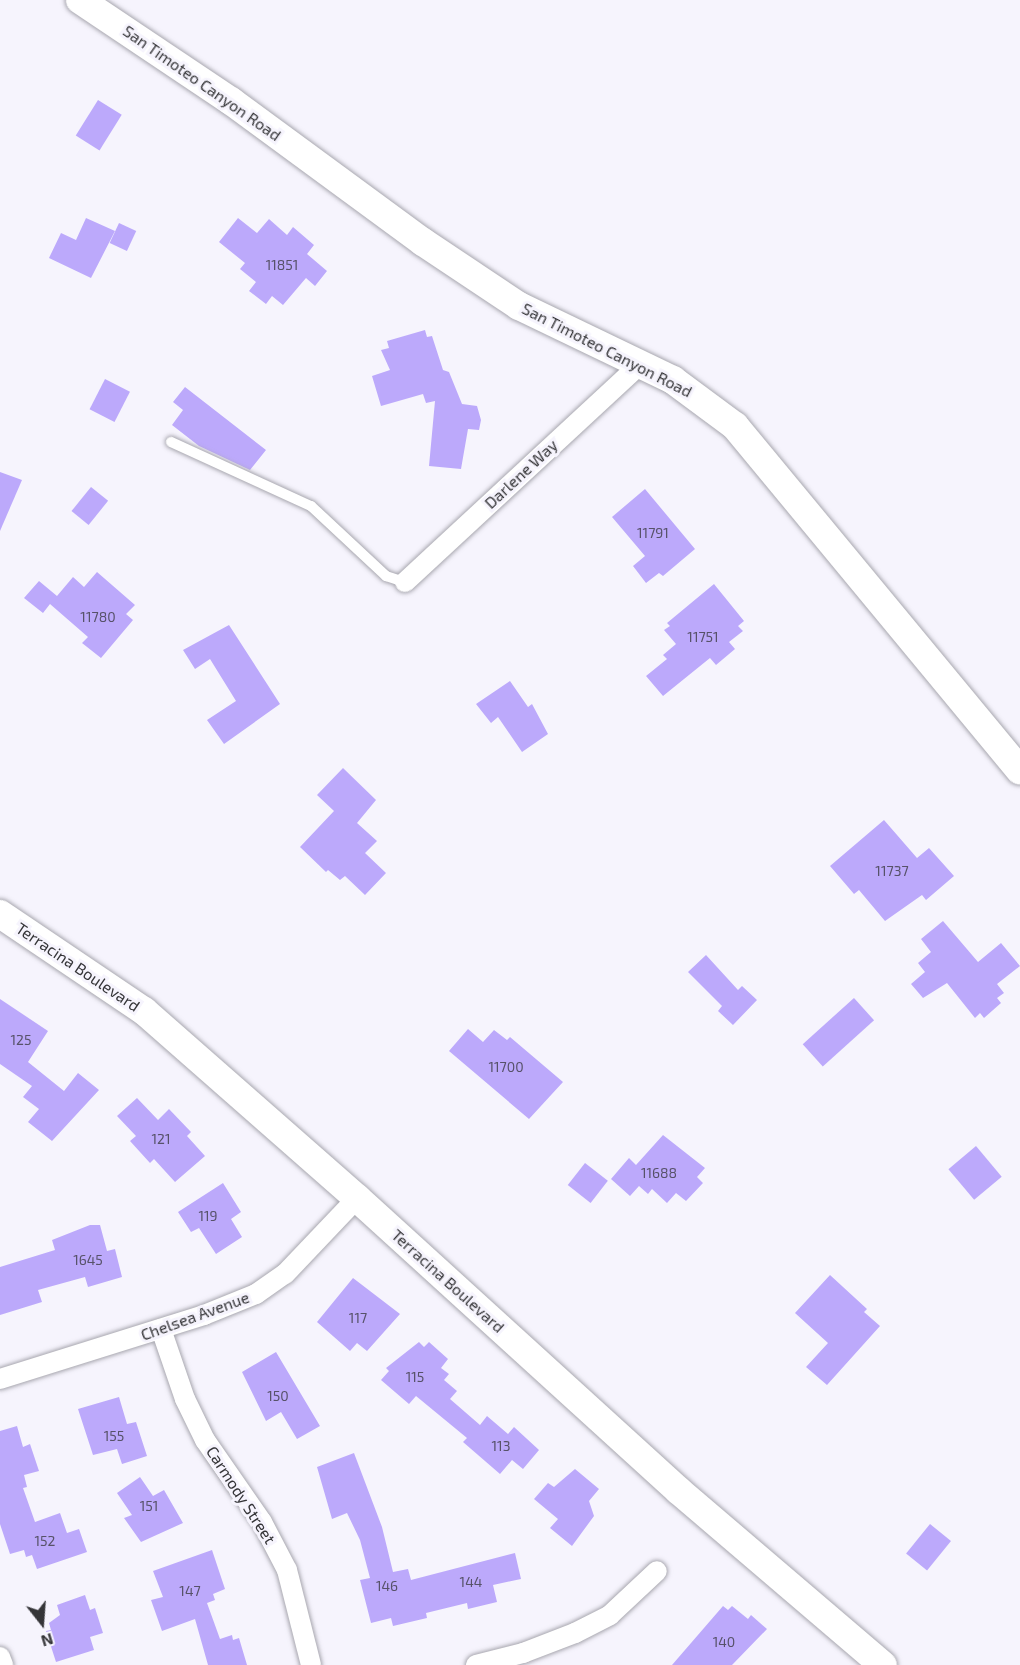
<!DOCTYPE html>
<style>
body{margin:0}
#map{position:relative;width:1020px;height:1665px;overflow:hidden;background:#f6f4fd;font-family:"Exo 2",sans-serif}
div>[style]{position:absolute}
.building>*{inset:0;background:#bca9fb;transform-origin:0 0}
.roads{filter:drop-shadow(0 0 2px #a8a7af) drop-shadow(0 0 2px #a8a7af)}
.service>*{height:10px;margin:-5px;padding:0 5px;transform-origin:5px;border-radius:5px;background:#fff}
.minor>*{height:20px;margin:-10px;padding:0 10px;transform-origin:10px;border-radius:10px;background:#fff}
.secondary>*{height:28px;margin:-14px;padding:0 14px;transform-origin:14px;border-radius:14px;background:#fff}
span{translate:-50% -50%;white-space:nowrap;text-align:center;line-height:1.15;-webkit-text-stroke:6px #f6f4fd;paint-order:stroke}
.number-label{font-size:14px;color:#575269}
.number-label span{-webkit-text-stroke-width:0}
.street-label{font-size:16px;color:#353538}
.north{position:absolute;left:12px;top:1593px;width:60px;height:60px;-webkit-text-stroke:4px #f6f4fd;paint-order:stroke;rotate:163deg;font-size:16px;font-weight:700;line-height:24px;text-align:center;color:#353538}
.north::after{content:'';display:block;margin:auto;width:21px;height:27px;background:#353538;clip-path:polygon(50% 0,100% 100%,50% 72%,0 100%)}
</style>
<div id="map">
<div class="building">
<div style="left:98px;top:100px;width:28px;height:42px;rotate:32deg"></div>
<div style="clip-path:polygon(86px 218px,115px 231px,91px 278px,49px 258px,61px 233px,76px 240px)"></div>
<div style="clip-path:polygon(238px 218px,257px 233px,269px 219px,287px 235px,293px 227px,314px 245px,307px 254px,327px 271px,315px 286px,306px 278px,283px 305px,272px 296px,266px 304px,249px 291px,256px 282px,240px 269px,245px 263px,219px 242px)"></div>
<div style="left:119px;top:223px;width:19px;height:22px;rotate:25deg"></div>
<div style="clip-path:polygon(425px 330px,427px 337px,432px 336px,443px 370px,449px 372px,462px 404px,477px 406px,481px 420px,479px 430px,468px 429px,461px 469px,429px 466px,435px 401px,426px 403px,423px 394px,381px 406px,372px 376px,390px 370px,381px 350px,389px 348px,387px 341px)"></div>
<div style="left:105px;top:379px;width:28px;height:34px;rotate:27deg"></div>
<div style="clip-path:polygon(185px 387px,266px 450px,250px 470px,199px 446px,172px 425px,183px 410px,173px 402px)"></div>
<div style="clip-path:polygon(0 472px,22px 480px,0 531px)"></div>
<div style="left:91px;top:487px;width:22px;height:31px;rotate:39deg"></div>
<div style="clip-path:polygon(645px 489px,695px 549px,663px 576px,659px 573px,646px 583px,633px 566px,645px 556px,612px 517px)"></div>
<div style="clip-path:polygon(97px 572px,135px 605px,126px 614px,133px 620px,101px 658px,82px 643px,88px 637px,50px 604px,43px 613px,24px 598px,39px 581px,57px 596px,73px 577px,84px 587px)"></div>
<div style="clip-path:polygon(714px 584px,744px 621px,738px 626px,743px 631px,729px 642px,735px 649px,716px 665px,710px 658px,663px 696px,646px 676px,667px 659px,663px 655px,676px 644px,664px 630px,670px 626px,667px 623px)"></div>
<div style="clip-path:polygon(229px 625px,280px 704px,224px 744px,207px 720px,236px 701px,210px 659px,195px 669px,183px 650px)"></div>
<div style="clip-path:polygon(510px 681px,528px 707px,532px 704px,548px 734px,522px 752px,498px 717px,491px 723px,476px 704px)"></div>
<div style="clip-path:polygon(343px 768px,376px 800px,357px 823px,377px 841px,365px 853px,386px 873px,365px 895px,345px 876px,340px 880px,328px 870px,326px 872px,300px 847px,334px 811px,317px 795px)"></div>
<div style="clip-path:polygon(884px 820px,917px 858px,929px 848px,954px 876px,926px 900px,922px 895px,885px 921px,859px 890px,854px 894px,830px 866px)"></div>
<div style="clip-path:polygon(943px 921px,978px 962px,1001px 943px,1020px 966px,997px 984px,1004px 993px,997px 998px,1001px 1003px,984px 1018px,980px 1013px,975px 1018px,947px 983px,923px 998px,911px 984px,925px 972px,918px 963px,931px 952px,921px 939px)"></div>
<div style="clip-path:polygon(706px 955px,738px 990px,742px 986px,757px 1000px,733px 1025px,718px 1011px,722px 1006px,688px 972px)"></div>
<div style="left:854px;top:998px;width:30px;height:69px;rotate:48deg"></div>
<div style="clip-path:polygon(0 999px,48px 1031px,28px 1062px,64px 1091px,78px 1073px,99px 1090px,52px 1141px,28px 1122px,39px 1109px,23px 1097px,32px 1086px,0 1064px)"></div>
<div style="clip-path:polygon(468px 1029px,483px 1042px,494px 1030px,507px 1040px,510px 1037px,563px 1082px,529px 1119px,449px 1051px)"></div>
<div style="clip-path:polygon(137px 1098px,158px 1120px,169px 1109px,191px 1132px,187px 1136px,205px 1156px,175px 1182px,154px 1159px,150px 1163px,130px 1141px,136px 1136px,117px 1116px)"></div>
<div style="clip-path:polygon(663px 1135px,705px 1168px,697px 1177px,703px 1183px,686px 1201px,676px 1193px,667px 1203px,652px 1189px,648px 1194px,639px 1186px,630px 1196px,611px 1179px,629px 1158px,636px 1165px)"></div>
<div style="left:976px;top:1146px;width:40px;height:36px;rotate:50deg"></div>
<div style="left:585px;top:1163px;width:29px;height:28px;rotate:38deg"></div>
<div style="clip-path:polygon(223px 1183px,241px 1212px,231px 1219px,242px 1237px,216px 1254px,199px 1228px,191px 1232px,178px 1212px)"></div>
<div style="clip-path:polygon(90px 1225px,100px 1225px,107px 1251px,115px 1249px,122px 1277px,88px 1287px,85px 1277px,38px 1290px,42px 1302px,0 1315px,0 1267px,55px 1250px,52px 1240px)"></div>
<div style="clip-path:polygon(830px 1275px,867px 1309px,864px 1312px,880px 1326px,827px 1385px,806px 1367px,828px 1343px,795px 1313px)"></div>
<div style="clip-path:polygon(353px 1278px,400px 1314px,367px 1351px,357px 1343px,350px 1351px,317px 1322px)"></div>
<div style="clip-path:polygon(419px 1342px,424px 1347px,429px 1342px,448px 1359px,441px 1368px,449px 1374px,444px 1380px,457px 1391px,450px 1399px,480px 1425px,487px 1416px,508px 1434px,514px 1427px,539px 1450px,523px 1469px,512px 1460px,500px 1474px,463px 1442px,467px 1438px,416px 1396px,409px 1404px,381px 1380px,389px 1371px,386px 1368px)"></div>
<div style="clip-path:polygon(276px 1352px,320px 1426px,297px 1439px,281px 1412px,266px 1421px,242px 1372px)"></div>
<div style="clip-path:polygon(119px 1397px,127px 1424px,136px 1422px,147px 1456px,122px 1464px,117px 1449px,93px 1455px,78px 1409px)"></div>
<div style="clip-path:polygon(17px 1426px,23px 1447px,30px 1444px,39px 1471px,24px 1475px,27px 1487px,23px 1488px,35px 1522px,60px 1513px,67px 1533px,79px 1529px,87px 1552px,37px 1569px,32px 1555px,26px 1557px,24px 1550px,10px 1554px,0 1524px,0 1431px)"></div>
<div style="clip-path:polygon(354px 1453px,382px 1527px,393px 1572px,408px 1569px,411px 1580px,515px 1553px,521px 1579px,493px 1585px,497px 1602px,468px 1609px,467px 1603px,426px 1613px,427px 1618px,393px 1626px,391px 1618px,371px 1623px,360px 1580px,370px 1578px,360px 1540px,347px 1513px,332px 1519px,317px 1467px)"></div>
<div style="clip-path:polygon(575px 1469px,599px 1489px,589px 1501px,594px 1516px,572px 1546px,550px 1528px,558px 1519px,534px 1499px,548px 1483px,554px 1487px)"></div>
<div style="clip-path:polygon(140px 1477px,153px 1496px,164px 1490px,183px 1523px,141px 1542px,124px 1518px,132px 1515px,117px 1493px)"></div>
<div style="left:930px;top:1524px;width:27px;height:38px;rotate:39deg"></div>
<div style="clip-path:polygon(212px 1550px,225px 1589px,213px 1594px,215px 1600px,207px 1603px,220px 1639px,232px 1635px,233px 1640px,239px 1638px,247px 1665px,208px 1665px,195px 1619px,162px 1631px,151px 1600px,163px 1597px,153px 1571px)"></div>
<div style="clip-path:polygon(85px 1595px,90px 1610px,95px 1608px,103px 1633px,90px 1637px,94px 1650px,56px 1662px,46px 1631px,51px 1630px,49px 1623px,60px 1615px,57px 1605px)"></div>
<div style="clip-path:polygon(723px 1606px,728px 1610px,732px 1606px,748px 1619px,751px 1615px,767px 1629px,732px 1665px,672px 1665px)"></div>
</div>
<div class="roads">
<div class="service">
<div style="left:171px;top:442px;width:154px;rotate:24.6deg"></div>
<div style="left:311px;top:506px;width:103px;rotate:43deg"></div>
<div style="left:386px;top:576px;width:20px;rotate:18deg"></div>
</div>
<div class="minor">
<div style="left:405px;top:582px;width:318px;rotate:-42.8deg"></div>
<div style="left:161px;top:1329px;width:74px;rotate:71.1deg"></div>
<div style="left:185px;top:1399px;width:46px;rotate:64deg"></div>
<div style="left:205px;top:1440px;width:100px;rotate:55.2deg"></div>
<div style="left:262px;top:1522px;width:54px;rotate:62.5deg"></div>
<div style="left:287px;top:1570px;width:98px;rotate:75.8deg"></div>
<div style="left:0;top:1379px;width:214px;rotate:-17.4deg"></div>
<div style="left:204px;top:1315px;width:56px;rotate:-22deg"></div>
<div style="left:256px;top:1294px;width:35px;rotate:-35deg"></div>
<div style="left:285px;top:1274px;width:105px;rotate:-46.5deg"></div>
<div style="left:0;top:1657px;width:9px;rotate:69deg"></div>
<div style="left:476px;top:1665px;width:49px;rotate:-14.3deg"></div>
<div style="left:523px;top:1653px;width:56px;rotate:-21deg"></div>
<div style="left:575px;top:1633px;width:39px;rotate:-27deg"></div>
<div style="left:610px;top:1615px;width:64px;rotate:-43.1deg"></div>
</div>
<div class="secondary">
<div style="left:80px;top:0;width:182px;rotate:33.8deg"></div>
<div style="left:231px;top:101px;width:238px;rotate:36.3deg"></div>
<div style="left:423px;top:242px;width:115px;rotate:33.7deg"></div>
<div style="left:519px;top:306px;width:171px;rotate:25.7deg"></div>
<div style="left:673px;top:380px;width:77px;rotate:36.6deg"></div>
<div style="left:735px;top:426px;width:447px;rotate:50.4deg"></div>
<div style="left:0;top:914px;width:174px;rotate:34deg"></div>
<div style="left:144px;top:1011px;width:283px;rotate:41.3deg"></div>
<div style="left:357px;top:1198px;width:435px;rotate:42.3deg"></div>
<div style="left:679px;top:1491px;width:268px;rotate:40.5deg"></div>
</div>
</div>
<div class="number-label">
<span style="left:282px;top:265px">11851</span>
<span style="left:653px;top:533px">11791</span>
<span style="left:98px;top:617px">11780</span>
<span style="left:703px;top:637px">11751</span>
<span style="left:892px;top:871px">11737</span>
<span style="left:21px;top:1040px">125</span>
<span style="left:506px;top:1067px">11700</span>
<span style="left:161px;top:1139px">121</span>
<span style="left:659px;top:1173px">11688</span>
<span style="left:208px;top:1216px">119</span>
<span style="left:88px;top:1260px">1645</span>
<span style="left:358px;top:1318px">117</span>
<span style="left:415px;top:1377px">115</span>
<span style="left:278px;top:1396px">150</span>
<span style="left:114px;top:1436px">155</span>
<span style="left:501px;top:1446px">113</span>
<span style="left:149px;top:1506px">151</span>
<span style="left:45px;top:1541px">152</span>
<span style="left:471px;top:1582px">144</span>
<span style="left:387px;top:1586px">146</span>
<span style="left:190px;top:1591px">147</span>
<span style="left:724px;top:1642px">140</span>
</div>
<div class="street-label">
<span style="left:202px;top:83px;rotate:35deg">San Timoteo Canyon Road</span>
<span style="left:607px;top:350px;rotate:27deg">San Timoteo Canyon Road</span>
<span style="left:521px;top:474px;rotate:-43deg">Darlene Way</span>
<span style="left:78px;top:967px;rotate:34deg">Terracina Boulevard</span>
<span style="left:448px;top:1281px;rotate:42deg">Terracina Boulevard</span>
<span style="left:195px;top:1316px;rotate:-20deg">Chelsea Avenue</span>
<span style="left:241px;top:1495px;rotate:57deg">Carmody Street</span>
</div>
<div class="north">N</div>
</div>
